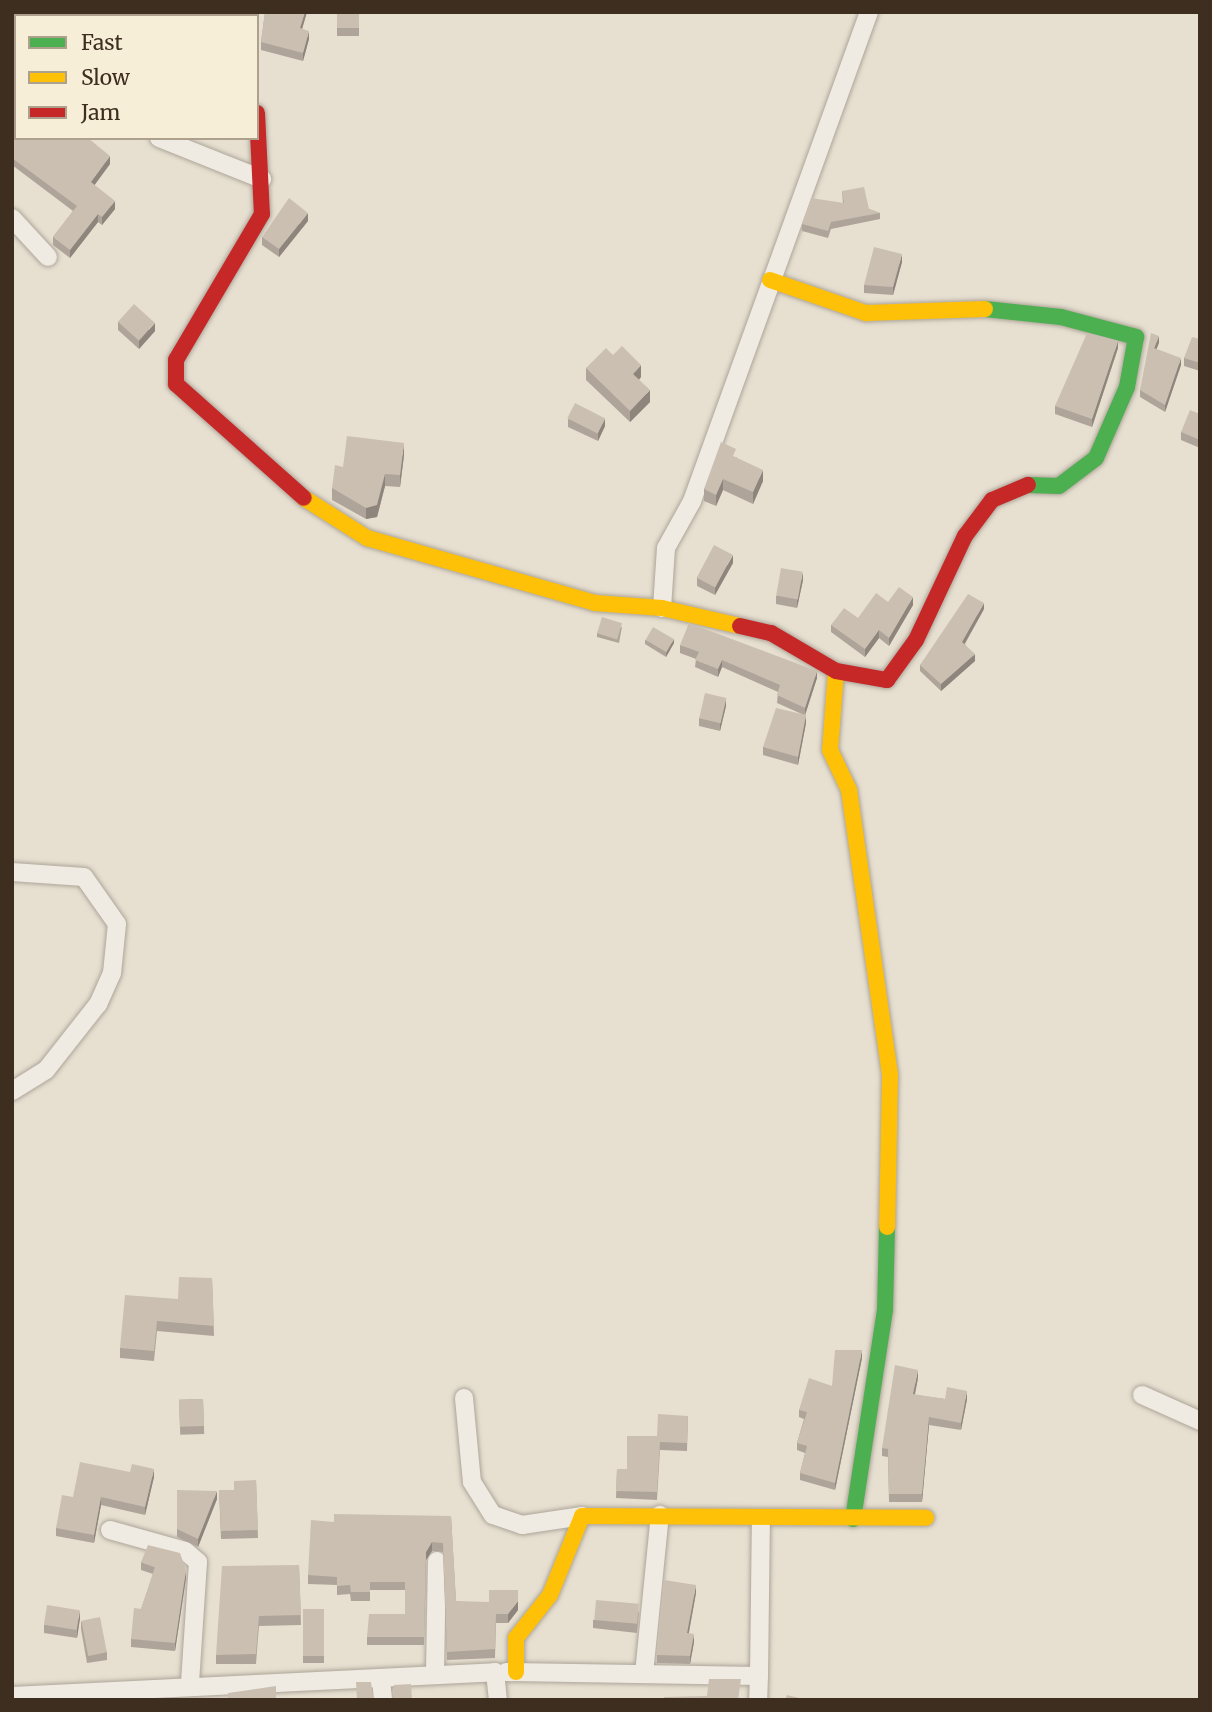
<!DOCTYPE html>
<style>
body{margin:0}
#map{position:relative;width:1212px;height:1712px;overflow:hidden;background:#e7e0d1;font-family:Merriweather,serif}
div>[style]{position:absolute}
.roads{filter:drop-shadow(0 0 2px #ada599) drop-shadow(0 0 2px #ada599)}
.street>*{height:18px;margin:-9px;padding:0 9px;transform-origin:9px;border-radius:9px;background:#efebe3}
.fast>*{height:16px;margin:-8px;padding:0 8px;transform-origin:8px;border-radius:8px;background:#4caf50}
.slow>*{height:16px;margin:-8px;padding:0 8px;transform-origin:8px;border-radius:8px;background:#ffc107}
.jam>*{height:16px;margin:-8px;padding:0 8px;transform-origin:8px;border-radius:8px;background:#c62828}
.wall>*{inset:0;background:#afa499;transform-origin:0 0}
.shaded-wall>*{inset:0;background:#8e867d}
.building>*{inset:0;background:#cbbfb2;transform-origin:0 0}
span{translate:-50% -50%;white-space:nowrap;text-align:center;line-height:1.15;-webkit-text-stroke:7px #f7eed8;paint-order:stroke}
.frame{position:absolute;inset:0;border:14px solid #3d2e20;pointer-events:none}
.legend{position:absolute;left:14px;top:14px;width:245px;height:126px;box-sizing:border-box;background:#f7eed8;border:2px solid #ada18e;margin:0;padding:9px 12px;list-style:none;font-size:21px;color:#3d2e20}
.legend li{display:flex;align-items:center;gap:14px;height:35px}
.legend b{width:35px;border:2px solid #ada18e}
</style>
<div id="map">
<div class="roads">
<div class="street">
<div style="left:42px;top:12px;width:4px;rotate:63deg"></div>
<div style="left:240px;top:12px;width:4px;rotate:76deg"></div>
<div style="left:12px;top:35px;width:9px;rotate:-63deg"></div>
<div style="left:159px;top:138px;width:111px;rotate:21.7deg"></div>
<div style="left:12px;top:218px;width:53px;rotate:47.3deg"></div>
<div style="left:662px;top:608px;width:60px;rotate:-86.2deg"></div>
<div style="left:666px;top:548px;width:54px;rotate:-61deg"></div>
<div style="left:692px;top:501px;width:520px;rotate:-70.1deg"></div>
<div style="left:12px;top:872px;width:72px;rotate:4deg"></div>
<div style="left:84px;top:877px;width:57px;rotate:54.9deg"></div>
<div style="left:117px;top:924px;width:49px;rotate:95.8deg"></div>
<div style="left:112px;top:973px;width:34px;rotate:114deg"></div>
<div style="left:98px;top:1004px;width:84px;rotate:128.2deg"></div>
<div style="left:46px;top:1070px;width:40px;rotate:148deg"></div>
<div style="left:1142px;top:1395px;width:64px;rotate:24.1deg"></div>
<div style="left:464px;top:1398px;width:84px;rotate:84.6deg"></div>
<div style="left:472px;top:1482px;width:39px;rotate:58deg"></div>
<div style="left:493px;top:1515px;width:31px;rotate:19deg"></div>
<div style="left:522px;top:1525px;width:61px;rotate:-8.5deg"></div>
<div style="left:110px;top:1530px;width:78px;rotate:15.6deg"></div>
<div style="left:185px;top:1551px;width:17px;rotate:40deg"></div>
<div style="left:198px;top:1562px;width:120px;rotate:93.8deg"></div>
<div style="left:435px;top:1672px;width:111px;rotate:-89deg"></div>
<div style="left:506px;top:1672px;width:253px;rotate:0.9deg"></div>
<div style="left:759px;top:1676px;width:24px;rotate:92deg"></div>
<div style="left:644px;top:1674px;width:160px;rotate:-84.3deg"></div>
<div style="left:759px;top:1676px;width:158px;rotate:-89.3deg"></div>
<div style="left:381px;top:1680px;width:20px;rotate:84deg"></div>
<div style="left:12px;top:1696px;width:484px;rotate:-2.8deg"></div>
<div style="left:495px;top:1672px;width:28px;rotate:84deg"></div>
</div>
<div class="fast">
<div style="left:985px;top:309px;width:76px;rotate:6deg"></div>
<div style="left:1061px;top:317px;width:78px;rotate:14.9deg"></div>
<div style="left:1136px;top:337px;width:51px;rotate:100.2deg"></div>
<div style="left:1127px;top:387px;width:77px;rotate:113.6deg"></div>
<div style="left:1096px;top:458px;width:46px;rotate:142.9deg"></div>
<div style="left:1059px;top:486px;width:31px;rotate:-178deg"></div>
<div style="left:853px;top:1519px;width:211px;rotate:-81.3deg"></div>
<div style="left:885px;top:1310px;width:83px;rotate:-88.6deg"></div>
</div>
<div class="slow">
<div style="left:770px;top:280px;width:102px;rotate:19deg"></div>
<div style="left:866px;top:313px;width:119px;rotate:-1.9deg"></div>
<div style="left:304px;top:498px;width:75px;rotate:32.4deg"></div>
<div style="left:367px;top:538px;width:237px;rotate:15.9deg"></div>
<div style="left:595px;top:603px;width:67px;rotate:4.3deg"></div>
<div style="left:662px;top:608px;width:80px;rotate:13deg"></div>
<div style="left:836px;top:671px;width:79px;rotate:94.3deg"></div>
<div style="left:830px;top:750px;width:44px;rotate:64.6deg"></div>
<div style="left:849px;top:790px;width:289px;rotate:81.8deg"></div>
<div style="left:890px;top:1076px;width:151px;rotate:91.1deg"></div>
<div style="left:516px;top:1672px;width:34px;rotate:-90deg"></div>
<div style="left:516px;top:1638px;width:55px;rotate:-51.7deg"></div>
<div style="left:550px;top:1595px;width:85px;rotate:-67.9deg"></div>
<div style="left:582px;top:1516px;width:344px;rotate:0.3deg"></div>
</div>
<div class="jam">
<div style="left:257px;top:113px;width:101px;rotate:87.2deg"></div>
<div style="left:262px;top:214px;width:169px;rotate:120.5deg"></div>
<div style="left:176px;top:360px;width:24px;rotate:90deg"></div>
<div style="left:176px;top:384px;width:171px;rotate:41.7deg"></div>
<div style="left:740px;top:626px;width:32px;rotate:13deg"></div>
<div style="left:771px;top:633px;width:75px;rotate:30.3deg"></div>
<div style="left:836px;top:671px;width:52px;rotate:10deg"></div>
<div style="left:887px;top:680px;width:49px;rotate:-54.1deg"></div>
<div style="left:916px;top:640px;width:115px;rotate:-64.8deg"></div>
<div style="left:965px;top:536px;width:45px;rotate:-53.1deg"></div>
<div style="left:992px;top:500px;width:39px;rotate:-23deg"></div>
</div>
</div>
<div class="wall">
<div style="clip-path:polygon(265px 12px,307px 12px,302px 29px,309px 39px,303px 61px,261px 50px,261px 42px)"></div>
<div style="left:337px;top:12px;width:22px;height:24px"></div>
<div style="clip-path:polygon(12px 86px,16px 138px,110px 164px,94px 185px,115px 209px,102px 225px,98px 222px,70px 258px,53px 245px,53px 237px,73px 211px,12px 165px)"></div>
<div style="clip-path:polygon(842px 191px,869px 209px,880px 213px,880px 219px,831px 229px,828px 238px,802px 231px,802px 224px,843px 203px)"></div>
<div style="clip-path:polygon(308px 221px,279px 257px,262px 245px,262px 237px)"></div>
<div style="clip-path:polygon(902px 262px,893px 295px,864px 293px,864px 285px)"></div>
<div style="clip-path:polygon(118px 322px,155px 331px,139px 349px,118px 330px)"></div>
<div style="clip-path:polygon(1200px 339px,1200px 371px,1184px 366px,1184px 358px)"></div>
<div style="clip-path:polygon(1159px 343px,1156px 349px,1181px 365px,1165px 412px,1140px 397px,1140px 390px)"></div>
<div style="clip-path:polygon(1118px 348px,1092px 427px,1055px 414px,1055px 406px)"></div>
<div style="clip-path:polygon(613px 355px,641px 377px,639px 380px,650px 402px,630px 422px,586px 380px,586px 368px)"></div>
<div style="clip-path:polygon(1200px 414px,1200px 448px,1181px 440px,1181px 432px)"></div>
<div style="clip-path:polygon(568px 419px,605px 426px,598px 441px,568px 427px)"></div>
<div style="clip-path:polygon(404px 455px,400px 487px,385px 486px,377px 517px,366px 519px,332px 500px,332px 488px,343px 467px)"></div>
<div style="clip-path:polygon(736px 457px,763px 481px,753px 504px,723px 490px,716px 506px,704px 501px,704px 489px)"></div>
<div style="clip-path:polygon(733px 563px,715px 595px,697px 586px,697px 578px)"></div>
<div style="clip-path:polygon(803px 580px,797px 608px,776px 604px,776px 596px)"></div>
<div style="clip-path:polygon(888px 602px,913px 605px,889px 646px,879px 638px,865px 657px,831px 632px,831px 625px,858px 618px)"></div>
<div style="clip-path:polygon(984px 609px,965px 644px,975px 661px,941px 691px,920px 671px,920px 665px)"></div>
<div style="clip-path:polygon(622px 627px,619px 643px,597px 637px,597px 633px)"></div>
<div style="clip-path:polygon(645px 640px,674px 643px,666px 657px,645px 644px)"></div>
<div style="clip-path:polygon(680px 645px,817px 678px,805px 715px,806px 723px,798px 765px,763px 755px,763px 747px,804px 715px,777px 703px,778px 692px,722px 667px,718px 677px,695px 667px,696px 659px,680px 653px)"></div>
<div style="clip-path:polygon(726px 706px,720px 731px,699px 726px,699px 718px)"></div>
<div style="clip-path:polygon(212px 1278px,214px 1336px,157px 1331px,154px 1361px,120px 1358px,120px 1348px,178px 1299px)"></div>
<div style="clip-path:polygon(862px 1358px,835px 1490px,800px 1480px,800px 1473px,805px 1453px,797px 1450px,797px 1443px,804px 1419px,799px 1417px,799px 1410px,832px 1386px)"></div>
<div style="clip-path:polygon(918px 1378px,915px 1395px,945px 1399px,967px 1399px,961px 1430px,929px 1425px,922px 1502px,889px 1502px,888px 1457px,882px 1456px,882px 1448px)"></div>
<div style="left:203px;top:1399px;width:35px;height:24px;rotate:88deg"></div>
<div style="clip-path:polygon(688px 1416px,687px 1451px,660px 1450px,657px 1500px,616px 1498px,617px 1469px,627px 1469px,657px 1436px)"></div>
<div style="clip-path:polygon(154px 1477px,145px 1515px,101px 1505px,94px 1543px,56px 1536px,56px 1528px,73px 1497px)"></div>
<div style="clip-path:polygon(256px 1480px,258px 1538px,221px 1539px,219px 1490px,234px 1490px)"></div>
<div style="clip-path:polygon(177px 1490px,217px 1499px,198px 1547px,177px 1537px)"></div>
<div style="clip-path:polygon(451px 1516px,456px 1601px,518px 1610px,508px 1623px,496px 1623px,495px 1658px,447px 1660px,443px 1552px,432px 1551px,426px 1560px,424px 1645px,367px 1645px,367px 1637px,405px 1614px,405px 1590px,370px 1590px,370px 1601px,351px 1601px,350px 1594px,337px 1595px,337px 1585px,308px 1584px,308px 1575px,334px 1522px)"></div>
<div style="clip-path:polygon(141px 1562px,186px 1578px,175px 1651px,131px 1647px,131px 1639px,153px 1574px,141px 1570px)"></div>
<div style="clip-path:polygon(299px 1565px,301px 1625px,259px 1626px,256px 1664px,216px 1664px,216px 1655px)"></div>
<div style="clip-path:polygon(696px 1593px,689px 1633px,694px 1642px,690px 1664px,657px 1663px,657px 1655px)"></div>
<div style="left:303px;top:1609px;width:21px;height:54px"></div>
<div style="clip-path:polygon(639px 1612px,637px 1633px,593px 1628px,593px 1620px)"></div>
<div style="clip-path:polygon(80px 1618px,77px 1638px,44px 1633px,44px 1625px)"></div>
<div style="clip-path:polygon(81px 1621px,107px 1652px,107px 1660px,87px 1663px,81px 1629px)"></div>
</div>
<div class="shaded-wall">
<div style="clip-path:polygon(305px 12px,307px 12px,300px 36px,300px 28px)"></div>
<div style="clip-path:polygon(309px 31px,309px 39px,303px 61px,303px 53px)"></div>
<div style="clip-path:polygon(110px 156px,110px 164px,91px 190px,91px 182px)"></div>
<div style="clip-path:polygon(115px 201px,115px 209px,102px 225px,102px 217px)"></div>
<div style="clip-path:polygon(308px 213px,308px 221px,279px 257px,279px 249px)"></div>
<div style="clip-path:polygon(98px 214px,98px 222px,70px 258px,70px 250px)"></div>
<div style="clip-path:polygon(902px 254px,902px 262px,893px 295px,893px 287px)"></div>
<div style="clip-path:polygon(155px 323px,155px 331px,139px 349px,139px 341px)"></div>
<div style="clip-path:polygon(1159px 336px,1159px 343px,1154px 355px,1154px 348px)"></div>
<div style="clip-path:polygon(1118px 341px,1118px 348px,1092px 427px,1092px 419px)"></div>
<div style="clip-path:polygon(1181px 358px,1181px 365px,1165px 412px,1165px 405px)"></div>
<div style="clip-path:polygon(641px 365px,641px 377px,633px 386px,633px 374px)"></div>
<div style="clip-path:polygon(650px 390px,650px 402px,630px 422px,630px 411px)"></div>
<div style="clip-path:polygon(605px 418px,605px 426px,598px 441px,598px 433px)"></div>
<div style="clip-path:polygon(404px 443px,404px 455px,400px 487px,400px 475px)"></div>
<div style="clip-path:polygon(763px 470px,763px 481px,753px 504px,753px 492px)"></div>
<div style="clip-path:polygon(385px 474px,385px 486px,377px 517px,366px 519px,366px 508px)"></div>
<div style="clip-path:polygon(723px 479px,723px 490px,716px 506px,716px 495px)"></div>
<div style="clip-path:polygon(733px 555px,733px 563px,715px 595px,715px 587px)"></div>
<div style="clip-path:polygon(803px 572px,803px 580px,797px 608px,797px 600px)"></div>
<div style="clip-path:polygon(913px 597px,913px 605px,889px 646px,889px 638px)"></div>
<div style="clip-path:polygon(984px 603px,984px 609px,962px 648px,962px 642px)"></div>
<div style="clip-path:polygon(879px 630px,879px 638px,865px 657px,865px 649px)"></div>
<div style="clip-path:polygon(674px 639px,674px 643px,666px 657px,666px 653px)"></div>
<div style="clip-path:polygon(975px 654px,975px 661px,941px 691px,941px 684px)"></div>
<div style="clip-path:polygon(722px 660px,722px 667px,718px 677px,718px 669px)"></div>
<div style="clip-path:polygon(817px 671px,817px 678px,805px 715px,805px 708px)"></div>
<div style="clip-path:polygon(726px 698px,726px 706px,720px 731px,720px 723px)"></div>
<div style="clip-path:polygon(806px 715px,806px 723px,798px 765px,798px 757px)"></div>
<div style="clip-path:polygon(862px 1350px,862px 1358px,835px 1490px,835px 1483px)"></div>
<div style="clip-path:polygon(918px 1370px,918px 1378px,913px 1402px,913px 1394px)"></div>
<div style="clip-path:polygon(967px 1391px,967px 1399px,961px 1430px,961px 1423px)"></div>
<div style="clip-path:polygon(929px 1417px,929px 1425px,922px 1502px,922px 1494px)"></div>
<div style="clip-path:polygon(154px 1469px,154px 1477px,145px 1515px,145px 1507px)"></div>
<div style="clip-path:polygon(217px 1491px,217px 1499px,198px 1547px,198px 1539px)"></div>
<div style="clip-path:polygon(101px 1497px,101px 1505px,94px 1543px,94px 1535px)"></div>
<div style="clip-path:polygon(432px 1542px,432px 1551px,426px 1560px,424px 1645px,426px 1552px)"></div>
<div style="clip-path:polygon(186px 1570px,186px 1578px,175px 1651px,175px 1643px)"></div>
<div style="clip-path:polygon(696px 1585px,696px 1593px,687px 1641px,687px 1633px)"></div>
<div style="clip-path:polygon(518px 1601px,518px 1610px,508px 1623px,508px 1614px)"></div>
<div style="clip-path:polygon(80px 1610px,80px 1618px,77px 1638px,77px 1630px)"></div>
<div style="clip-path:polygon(694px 1634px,694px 1642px,690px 1664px,690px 1656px)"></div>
</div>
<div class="building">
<div style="clip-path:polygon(265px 12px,305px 12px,300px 28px,309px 31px,303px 53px,261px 42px)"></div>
<div style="left:337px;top:12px;width:22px;height:16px"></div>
<div style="clip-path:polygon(12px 86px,16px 89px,16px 138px,88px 138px,110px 156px,91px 182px,115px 201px,102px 217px,98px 214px,70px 250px,53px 237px,77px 206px,12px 158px)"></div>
<div style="clip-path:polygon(864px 187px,869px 209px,880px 213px,831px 222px,828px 231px,802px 224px,811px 198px,844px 203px,842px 191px)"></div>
<div style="clip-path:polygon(289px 198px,308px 213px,279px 249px,262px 237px)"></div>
<div style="clip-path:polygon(874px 247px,902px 254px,893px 287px,864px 285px)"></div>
<div style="left:134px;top:304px;width:28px;height:24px;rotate:42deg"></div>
<div style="clip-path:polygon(1087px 333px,1118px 341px,1092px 419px,1055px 406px)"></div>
<div style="clip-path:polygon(1151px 333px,1159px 336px,1154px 348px,1181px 358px,1165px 405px,1140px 390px)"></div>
<div style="clip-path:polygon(1192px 337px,1200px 339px,1200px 363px,1184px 358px)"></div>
<div style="clip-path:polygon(622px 346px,641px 365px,633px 374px,650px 390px,630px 411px,586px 368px,606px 348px,613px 355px)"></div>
<div style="left:575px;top:403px;width:34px;height:17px;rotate:27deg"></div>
<div style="clip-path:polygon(1190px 410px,1200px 414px,1200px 440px,1181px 432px)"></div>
<div style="clip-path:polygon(347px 436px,404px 443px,400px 475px,385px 474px,377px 505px,366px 508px,332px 488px,335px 465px,343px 467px)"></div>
<div style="clip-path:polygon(721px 442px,736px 449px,733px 456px,763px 470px,753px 492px,723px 479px,716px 495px,704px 489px)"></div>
<div style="left:714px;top:545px;width:21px;height:37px;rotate:28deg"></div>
<div style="left:781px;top:568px;width:22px;height:28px;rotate:10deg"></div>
<div style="clip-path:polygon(899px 587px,913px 597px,889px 638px,879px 630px,865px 649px,831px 625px,844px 608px,858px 618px,876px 593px,888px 602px)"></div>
<div style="clip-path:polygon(968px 594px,984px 603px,962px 642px,975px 654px,941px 684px,920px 665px)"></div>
<div style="left:602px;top:617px;width:21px;height:17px;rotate:17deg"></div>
<div style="clip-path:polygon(689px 623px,817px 671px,805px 708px,777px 695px,780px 685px,722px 660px,718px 669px,695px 660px,699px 652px,680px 645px)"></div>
<div style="left:653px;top:627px;width:24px;height:15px;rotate:30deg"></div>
<div style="left:705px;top:693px;width:22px;height:26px;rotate:13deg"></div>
<div style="clip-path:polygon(776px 708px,806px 715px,798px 757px,763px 747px)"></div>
<div style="clip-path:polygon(179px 1277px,212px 1278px,214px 1326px,157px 1321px,154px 1351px,120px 1348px,125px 1295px,178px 1299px)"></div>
<div style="clip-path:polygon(835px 1350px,862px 1350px,835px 1483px,800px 1473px,807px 1446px,797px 1443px,807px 1412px,799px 1410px,809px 1378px,832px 1386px)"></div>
<div style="clip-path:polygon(895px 1365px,918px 1370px,913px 1394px,945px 1399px,947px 1387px,967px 1391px,961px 1423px,929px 1417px,922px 1494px,889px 1494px,888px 1449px,882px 1448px)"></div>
<div style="left:203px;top:1399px;width:27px;height:24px;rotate:88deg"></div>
<div style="clip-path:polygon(658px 1414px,688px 1416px,687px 1443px,660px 1442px,657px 1492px,616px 1491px,617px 1469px,627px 1469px,627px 1436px,657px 1436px)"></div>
<div style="clip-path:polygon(80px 1462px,130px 1472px,132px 1464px,154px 1469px,145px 1507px,101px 1497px,94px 1535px,56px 1528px,62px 1495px,73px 1497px)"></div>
<div style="clip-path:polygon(256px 1480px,258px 1530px,221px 1531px,219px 1490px,234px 1490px,234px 1481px)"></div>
<div style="clip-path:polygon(177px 1490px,217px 1491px,198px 1539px,177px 1529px)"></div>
<div style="clip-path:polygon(334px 1514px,451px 1516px,456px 1601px,489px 1602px,489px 1590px,518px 1590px,518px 1601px,508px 1614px,496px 1614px,495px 1649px,447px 1652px,443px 1543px,432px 1542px,426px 1552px,424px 1637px,367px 1637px,369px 1614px,405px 1614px,405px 1582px,370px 1582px,370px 1592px,351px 1592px,350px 1585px,337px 1586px,337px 1577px,308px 1575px,311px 1520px,334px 1522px)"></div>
<div style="clip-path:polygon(148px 1545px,180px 1553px,186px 1570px,175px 1643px,131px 1639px,134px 1608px,141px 1609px,155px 1567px,141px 1562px)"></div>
<div style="clip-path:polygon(299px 1565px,301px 1615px,259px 1616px,256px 1654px,216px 1655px,222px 1566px)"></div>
<div style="clip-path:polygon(664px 1580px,696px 1585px,687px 1633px,694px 1634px,690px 1656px,657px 1655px)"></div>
<div style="left:596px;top:1600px;width:43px;height:20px;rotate:5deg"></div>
<div style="left:47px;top:1605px;width:33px;height:20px;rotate:9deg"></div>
<div style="left:303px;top:1609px;width:21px;height:47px"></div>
<div style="left:100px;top:1617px;width:36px;height:19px;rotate:79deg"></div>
<div style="clip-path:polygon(709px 1679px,741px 1679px,738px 1700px,664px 1700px,664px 1697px,707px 1696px)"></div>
<div style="clip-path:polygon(356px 1682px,371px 1682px,373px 1698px,377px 1700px,357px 1700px)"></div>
<div style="clip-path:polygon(411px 1684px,412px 1700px,389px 1700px,393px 1697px,394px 1685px)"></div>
<div style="clip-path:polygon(276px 1686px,276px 1699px,328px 1698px,328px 1700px,228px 1700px,228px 1693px)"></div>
<div style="clip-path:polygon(787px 1695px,807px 1700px,785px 1700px)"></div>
</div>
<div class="frame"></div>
<ul class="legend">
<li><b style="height:9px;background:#4caf50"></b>Fast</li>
<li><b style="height:9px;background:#ffc107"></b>Slow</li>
<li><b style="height:9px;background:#c62828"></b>Jam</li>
</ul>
</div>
